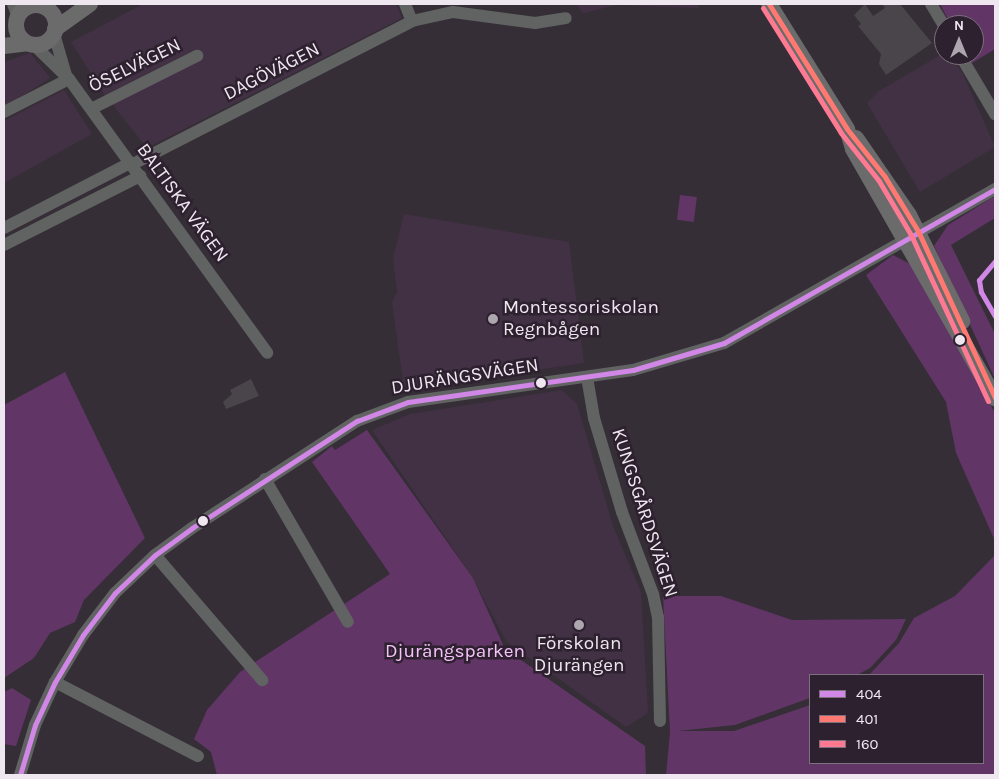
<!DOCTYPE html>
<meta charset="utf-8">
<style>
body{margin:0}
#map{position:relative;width:999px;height:779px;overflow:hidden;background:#352e36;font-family:Karla,sans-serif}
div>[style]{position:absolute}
.built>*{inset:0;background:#423144}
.green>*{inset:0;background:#613566;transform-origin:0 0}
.building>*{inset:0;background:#4a444b}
.minor>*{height:12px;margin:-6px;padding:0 6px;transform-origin:6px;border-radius:6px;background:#606362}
.major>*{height:16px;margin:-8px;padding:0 8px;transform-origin:8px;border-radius:8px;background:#6b6b6c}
.major>.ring{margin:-8px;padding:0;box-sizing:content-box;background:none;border:16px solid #6b6b6c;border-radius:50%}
.bus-1>*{height:5px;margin:-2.5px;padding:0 2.5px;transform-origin:2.5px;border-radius:2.5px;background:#d087e5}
.bus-2>*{height:5px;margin:-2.5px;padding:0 2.5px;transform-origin:2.5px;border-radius:2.5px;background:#ff7972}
.bus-3>*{height:5px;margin:-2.5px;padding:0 2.5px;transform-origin:2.5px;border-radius:2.5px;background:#fe7a93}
.dots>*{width:14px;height:14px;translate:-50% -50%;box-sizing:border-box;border:2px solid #2e212f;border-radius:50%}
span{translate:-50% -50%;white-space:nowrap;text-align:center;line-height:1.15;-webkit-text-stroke:5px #2e212f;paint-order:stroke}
.street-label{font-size:19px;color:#efe7f0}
.poi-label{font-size:19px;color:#efe7f0}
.left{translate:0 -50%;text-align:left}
.park-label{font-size:19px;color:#f5c2f9}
.frame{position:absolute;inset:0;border:5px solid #efe7f0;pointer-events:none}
.legend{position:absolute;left:809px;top:674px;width:175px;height:90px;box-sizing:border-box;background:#2e212f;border:1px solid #7b707c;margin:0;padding:6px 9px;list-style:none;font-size:15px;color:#efe7f0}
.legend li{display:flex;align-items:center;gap:10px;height:25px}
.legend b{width:25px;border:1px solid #7b707c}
.north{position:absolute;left:934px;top:15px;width:50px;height:50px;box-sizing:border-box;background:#2e212f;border:1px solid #7b707c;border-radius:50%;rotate:0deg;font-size:14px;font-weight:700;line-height:20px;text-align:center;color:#efe7f0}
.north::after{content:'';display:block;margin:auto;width:18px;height:22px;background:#aea6af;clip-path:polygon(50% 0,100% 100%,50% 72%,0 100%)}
</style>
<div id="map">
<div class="built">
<div style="clip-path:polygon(143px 4px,396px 4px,402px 18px,147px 148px,104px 94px,71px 42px)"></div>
<div style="clip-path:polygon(576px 4px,697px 4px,700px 8px,617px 5px,583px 13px)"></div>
<div style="clip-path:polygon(30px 53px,50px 78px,4px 108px,4px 62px)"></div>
<div style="clip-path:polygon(944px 53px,950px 55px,963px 74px,995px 147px,920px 192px,867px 103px,879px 91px)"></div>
<div style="clip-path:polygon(64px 90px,92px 134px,4px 183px,4px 121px)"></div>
<div style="clip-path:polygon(404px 214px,569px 242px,584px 363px,404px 389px,392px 302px,397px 292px,393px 258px)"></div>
<div style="clip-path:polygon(562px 390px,577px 404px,613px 526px,641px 592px,648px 713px,626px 727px,506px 641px,473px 578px,372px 430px,410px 414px)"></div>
</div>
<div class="green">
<div style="clip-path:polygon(940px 4px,995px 4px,995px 49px,972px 63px,968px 55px,974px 55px,974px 25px,951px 25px)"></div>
<div style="left:680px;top:195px;width:17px;height:25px;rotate:7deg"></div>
<div style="clip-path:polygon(995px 196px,995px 218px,951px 245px,995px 334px,995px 379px,934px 246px,948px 225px)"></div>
<div style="clip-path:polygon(893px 255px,914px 266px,995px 413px,995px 541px,956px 453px,946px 402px,866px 275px)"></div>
<div style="clip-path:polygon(65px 372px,145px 538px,84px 600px,75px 622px,50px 633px,34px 658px,4px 678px,4px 405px)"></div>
<div style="clip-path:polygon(367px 430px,473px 578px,505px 649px,645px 746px,646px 775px,217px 775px,211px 752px,194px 739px,207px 710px,240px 672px,390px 574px,312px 462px,332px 446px,335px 450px)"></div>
<div style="clip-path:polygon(995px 555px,995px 775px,666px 775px,670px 732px,663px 596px,721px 596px,792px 620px,906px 619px,896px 640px,870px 668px,857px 675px,810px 675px,810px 698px,735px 725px,678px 731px,734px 731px,810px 705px,810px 763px,983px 763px,983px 675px,869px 675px,899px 643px,914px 618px,955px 596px)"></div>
<div style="clip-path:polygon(12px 688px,31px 700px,16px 746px,4px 744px,4px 692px)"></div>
</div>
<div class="building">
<div style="clip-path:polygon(865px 4px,873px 16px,885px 8px,882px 4px,900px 4px,932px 43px,886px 75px,879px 64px,881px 54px,858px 26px,861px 24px,854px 15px)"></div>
<div style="clip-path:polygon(251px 379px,259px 396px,226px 409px,223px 402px,232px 394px,230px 390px)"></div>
</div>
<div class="minor">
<div style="left:13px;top:4px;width:14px;rotate:69deg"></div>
<div style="left:37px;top:4px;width:2px;rotate:27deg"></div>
<div style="left:405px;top:4px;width:18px;rotate:68deg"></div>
<div style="left:931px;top:4px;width:26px;rotate:59deg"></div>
<div style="left:54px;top:34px;width:43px;rotate:73.7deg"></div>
<div style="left:34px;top:45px;width:49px;rotate:44.2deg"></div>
<div style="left:69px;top:79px;width:338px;rotate:54.1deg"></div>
<div style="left:960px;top:55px;width:69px;rotate:59.3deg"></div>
<div style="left:91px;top:109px;width:119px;rotate:-26.6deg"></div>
<div style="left:4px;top:112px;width:73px;rotate:-26.9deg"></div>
<div style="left:131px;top:165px;width:316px;rotate:-27.1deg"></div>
<div style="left:412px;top:21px;width:42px;rotate:-12.4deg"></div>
<div style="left:453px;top:12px;width:83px;rotate:7.6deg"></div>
<div style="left:535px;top:23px;width:31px;rotate:-9deg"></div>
<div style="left:4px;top:228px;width:142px;rotate:-27.3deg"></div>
<div style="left:4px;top:245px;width:153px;rotate:-26.9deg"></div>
<div style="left:587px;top:377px;width:42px;rotate:80.3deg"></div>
<div style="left:594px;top:418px;width:98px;rotate:73.4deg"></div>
<div style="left:622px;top:512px;width:88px;rotate:69.3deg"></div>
<div style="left:653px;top:594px;width:24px;rotate:78deg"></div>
<div style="left:658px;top:617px;width:104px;rotate:88.9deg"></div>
<div style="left:265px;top:479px;width:165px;rotate:59.9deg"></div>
<div style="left:155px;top:555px;width:165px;rotate:49.4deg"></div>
<div style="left:55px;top:682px;width:161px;rotate:27.4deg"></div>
<div style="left:20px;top:775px;width:52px;rotate:-73.3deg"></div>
<div style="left:35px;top:725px;width:47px;rotate:-65.1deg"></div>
<div style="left:55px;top:682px;width:55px;rotate:-59.2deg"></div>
<div style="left:83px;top:635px;width:53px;rotate:-52.7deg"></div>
<div style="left:115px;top:593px;width:55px;rotate:-43.5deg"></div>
<div style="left:155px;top:555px;width:46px;rotate:-36.1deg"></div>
<div style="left:192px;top:528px;width:197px;rotate:-33deg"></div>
<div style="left:357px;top:421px;width:54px;rotate:-20.4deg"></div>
<div style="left:408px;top:402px;width:227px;rotate:-8.1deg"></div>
<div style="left:633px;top:370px;width:95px;rotate:-16.5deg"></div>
<div style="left:724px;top:343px;width:312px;rotate:-29.6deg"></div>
</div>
<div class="major">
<div style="left:769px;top:4px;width:147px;rotate:58deg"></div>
<div style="left:847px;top:129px;width:21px;rotate:73deg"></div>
<div style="left:853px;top:149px;width:287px;rotate:60.3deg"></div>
<div class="ring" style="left:16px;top:5px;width:24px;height:24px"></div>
<div style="left:55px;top:29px;width:43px;rotate:-35.5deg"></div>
<div style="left:4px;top:46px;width:23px;rotate:-7deg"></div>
<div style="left:856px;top:138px;width:93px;rotate:55.5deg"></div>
<div style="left:909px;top:215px;width:119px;rotate:63.4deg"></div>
</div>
<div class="bus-1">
<div style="left:995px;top:261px;width:25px;rotate:130deg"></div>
<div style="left:979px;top:280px;width:12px;rotate:81deg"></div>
<div style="left:981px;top:292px;width:28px;rotate:60deg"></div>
<div style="left:20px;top:775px;width:52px;rotate:-73.3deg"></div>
<div style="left:35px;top:725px;width:47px;rotate:-65.1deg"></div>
<div style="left:55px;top:682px;width:55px;rotate:-59.2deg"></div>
<div style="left:83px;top:635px;width:53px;rotate:-52.7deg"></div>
<div style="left:115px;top:593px;width:55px;rotate:-43.5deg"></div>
<div style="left:155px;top:555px;width:46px;rotate:-36.1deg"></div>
<div style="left:192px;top:528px;width:197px;rotate:-33deg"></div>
<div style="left:357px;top:421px;width:54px;rotate:-20.4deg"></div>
<div style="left:408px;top:402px;width:227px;rotate:-8.1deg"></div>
<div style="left:633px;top:370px;width:95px;rotate:-16.5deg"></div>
<div style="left:724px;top:343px;width:312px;rotate:-29.6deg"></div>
</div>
<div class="bus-2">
<div style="left:769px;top:4px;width:147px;rotate:58deg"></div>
<div style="left:847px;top:129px;width:61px;rotate:51.6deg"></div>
<div style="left:885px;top:177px;width:63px;rotate:58.6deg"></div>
<div style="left:918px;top:231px;width:184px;rotate:65.2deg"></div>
</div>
<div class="bus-3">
<div style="left:763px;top:8px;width:147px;rotate:58deg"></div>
<div style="left:841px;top:133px;width:61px;rotate:51.6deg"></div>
<div style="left:879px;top:181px;width:63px;rotate:59.3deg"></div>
<div style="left:911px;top:235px;width:183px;rotate:65.1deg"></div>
</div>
<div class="dots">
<div style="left:493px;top:319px;background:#aea6af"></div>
<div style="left:960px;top:340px;background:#efe7f0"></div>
<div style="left:541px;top:383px;background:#efe7f0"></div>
<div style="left:203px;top:521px;background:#efe7f0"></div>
<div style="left:579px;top:625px;background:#aea6af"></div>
</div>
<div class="street-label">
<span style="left:135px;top:66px;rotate:-26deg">ÖSELVÄGEN</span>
<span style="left:272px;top:72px;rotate:-27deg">DAGÖVÄGEN</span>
<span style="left:182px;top:203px;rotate:54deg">BALTISKA VÄGEN</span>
<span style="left:465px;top:377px;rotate:-9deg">DJURÄNGSVÄGEN</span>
<span style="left:644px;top:513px;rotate:72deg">KUNGSGÅRDSVÄGEN</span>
</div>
<div class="poi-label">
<span class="left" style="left:503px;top:319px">Montessoriskolan<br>Regnbågen</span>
<span style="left:579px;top:655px">Förskolan<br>Djurängen</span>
</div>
<div class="park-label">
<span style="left:455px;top:652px">Djurängsparken</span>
</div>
<div class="frame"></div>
<ul class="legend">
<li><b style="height:6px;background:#d087e5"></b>404</li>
<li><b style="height:6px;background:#ff7972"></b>401</li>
<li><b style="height:6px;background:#fe7a93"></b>160</li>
</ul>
<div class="north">N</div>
</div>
